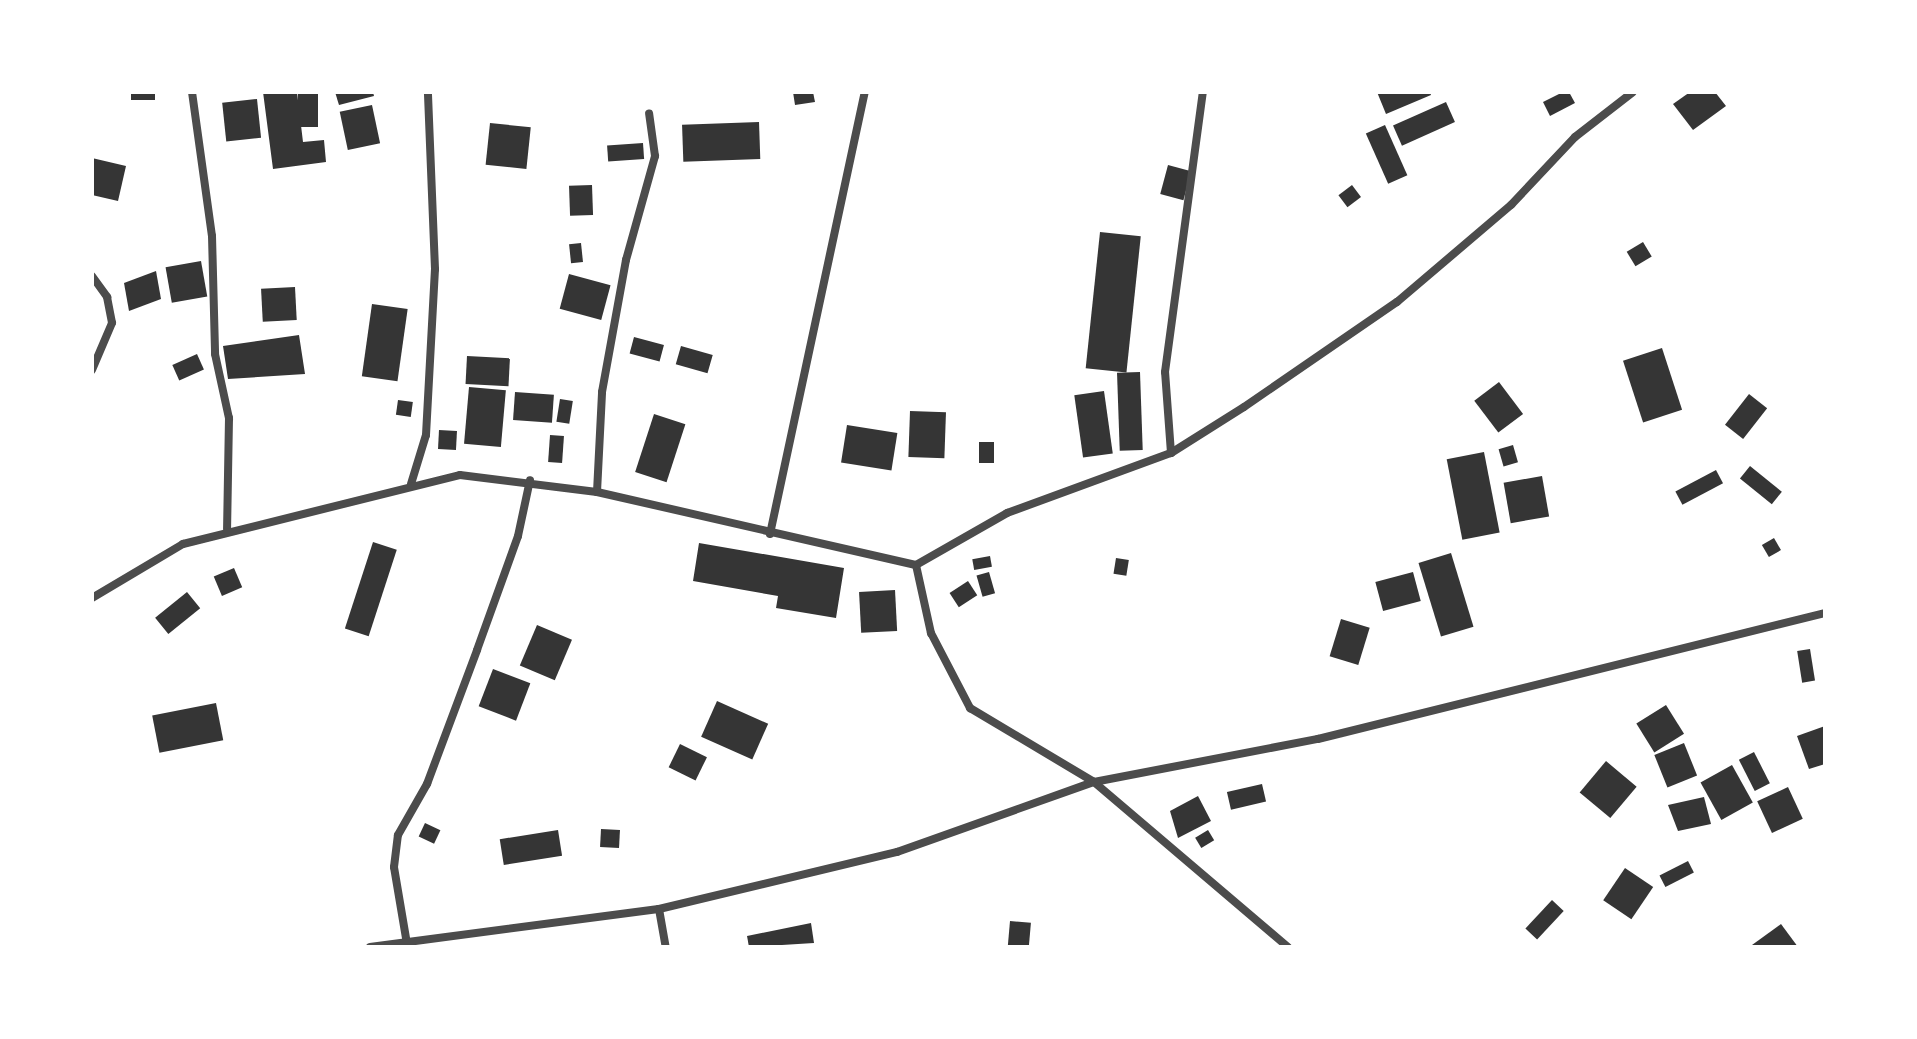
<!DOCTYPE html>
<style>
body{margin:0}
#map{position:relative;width:1917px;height:1039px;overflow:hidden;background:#fff;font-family:Poppins,sans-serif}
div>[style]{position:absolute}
.building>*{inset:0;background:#353535;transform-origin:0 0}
.minor>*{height:8px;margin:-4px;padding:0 4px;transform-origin:4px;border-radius:4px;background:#4c4c4c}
span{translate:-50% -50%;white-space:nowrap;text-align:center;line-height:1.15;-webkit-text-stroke:6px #fff;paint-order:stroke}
.frame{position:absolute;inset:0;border:94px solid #fff;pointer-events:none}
</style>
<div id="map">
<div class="building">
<div style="left:131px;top:92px;width:24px;height:8px"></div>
<div style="clip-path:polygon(263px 92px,297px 92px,303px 142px,324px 140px,326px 162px,273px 169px)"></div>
<div style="left:298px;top:92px;width:20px;height:35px"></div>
<div style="clip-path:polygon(335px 92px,373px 92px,374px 96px,339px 105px)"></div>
<div style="clip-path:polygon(793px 92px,813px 92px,815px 102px,795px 105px)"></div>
<div style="clip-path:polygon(1377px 92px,1430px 92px,1431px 95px,1386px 114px)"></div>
<div style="clip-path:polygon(1563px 92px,1569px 92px,1575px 103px,1550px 116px,1543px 102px)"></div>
<div style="clip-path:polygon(1690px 92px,1715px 92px,1726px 106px,1693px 130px,1673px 104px)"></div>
<div style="left:257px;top:99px;width:39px;height:35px;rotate:84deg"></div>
<div style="left:1446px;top:102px;width:22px;height:58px;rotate:66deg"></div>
<div style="left:372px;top:105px;width:39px;height:33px;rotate:78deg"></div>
<div style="left:759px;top:122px;width:37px;height:77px;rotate:88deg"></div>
<div style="left:490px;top:123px;width:41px;height:42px;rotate:6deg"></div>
<div style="left:1385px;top:125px;width:55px;height:21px;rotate:66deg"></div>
<div style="left:643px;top:143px;width:16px;height:36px;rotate:86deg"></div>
<div style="clip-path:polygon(92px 158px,126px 166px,118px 201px,92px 195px)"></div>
<div style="left:1168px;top:165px;width:24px;height:30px;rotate:15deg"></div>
<div style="left:592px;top:185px;width:30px;height:23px;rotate:88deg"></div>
<div style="left:1352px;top:185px;width:15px;height:17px;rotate:53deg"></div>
<div style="left:1100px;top:232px;width:41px;height:137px;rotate:6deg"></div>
<div style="left:1643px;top:242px;width:17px;height:19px;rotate:59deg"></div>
<div style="left:581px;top:243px;width:19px;height:12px;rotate:84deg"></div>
<div style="left:201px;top:261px;width:36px;height:36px;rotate:80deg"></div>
<div style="clip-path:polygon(156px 271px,161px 299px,129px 311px,124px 283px)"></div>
<div style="left:569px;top:274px;width:43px;height:36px;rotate:15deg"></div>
<div style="left:295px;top:287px;width:33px;height:34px;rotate:87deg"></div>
<div style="left:372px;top:304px;width:36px;height:73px;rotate:8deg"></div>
<div style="clip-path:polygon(299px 335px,305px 374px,228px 379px,223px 346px)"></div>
<div style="left:634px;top:337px;width:31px;height:17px;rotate:15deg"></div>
<div style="left:681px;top:346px;width:33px;height:19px;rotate:16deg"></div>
<div style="left:1662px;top:348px;width:65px;height:41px;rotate:72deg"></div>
<div style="left:197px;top:354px;width:17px;height:27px;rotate:66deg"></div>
<div style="left:467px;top:356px;width:43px;height:28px;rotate:3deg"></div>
<div style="left:1140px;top:372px;width:78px;height:23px;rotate:88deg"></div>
<div style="left:1499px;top:382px;width:40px;height:31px;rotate:53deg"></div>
<div style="left:469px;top:387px;width:37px;height:57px;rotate:5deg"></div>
<div style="left:1104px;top:391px;width:63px;height:30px;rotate:82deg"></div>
<div style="left:515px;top:392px;width:39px;height:28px;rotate:4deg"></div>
<div style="left:1749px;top:394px;width:23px;height:39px;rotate:38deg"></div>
<div style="left:560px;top:399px;width:13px;height:23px;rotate:9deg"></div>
<div style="left:398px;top:400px;width:15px;height:15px;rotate:8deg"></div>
<div style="left:910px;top:411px;width:36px;height:46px;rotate:2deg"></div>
<div style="left:654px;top:414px;width:33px;height:61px;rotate:18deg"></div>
<div style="left:847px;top:425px;width:51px;height:38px;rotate:9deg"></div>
<div style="left:439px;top:430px;width:18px;height:19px;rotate:3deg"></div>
<div style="left:550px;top:435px;width:14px;height:27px;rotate:4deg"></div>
<div style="left:979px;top:442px;width:15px;height:21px"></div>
<div style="left:1513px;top:445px;width:18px;height:15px;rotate:74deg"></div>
<div style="left:1484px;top:452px;width:82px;height:38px;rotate:79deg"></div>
<div style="left:1750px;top:466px;width:41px;height:16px;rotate:39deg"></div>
<div style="left:1716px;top:470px;width:15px;height:46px;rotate:62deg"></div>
<div style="left:1542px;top:476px;width:41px;height:39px;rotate:80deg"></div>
<div style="left:1774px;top:538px;width:14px;height:14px;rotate:60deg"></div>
<div style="left:373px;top:542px;width:25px;height:91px;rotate:18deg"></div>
<div style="clip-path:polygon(699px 543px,844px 568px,836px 618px,776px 608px,778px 596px,693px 581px)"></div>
<div style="left:1451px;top:553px;width:77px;height:34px;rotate:73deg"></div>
<div style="left:990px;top:556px;width:11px;height:18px;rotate:80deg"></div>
<div style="left:1116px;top:558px;width:13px;height:16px;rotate:9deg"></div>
<div style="left:234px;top:568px;width:21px;height:22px;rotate:67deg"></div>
<div style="left:989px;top:572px;width:22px;height:13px;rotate:74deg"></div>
<div style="left:1413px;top:572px;width:30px;height:39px;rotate:75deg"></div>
<div style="left:968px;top:581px;width:17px;height:22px;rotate:57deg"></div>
<div style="left:895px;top:590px;width:41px;height:36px;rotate:87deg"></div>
<div style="left:187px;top:592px;width:21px;height:41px;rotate:51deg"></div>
<div style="left:1341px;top:619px;width:30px;height:39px;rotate:17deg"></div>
<div style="left:537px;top:625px;width:38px;height:44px;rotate:23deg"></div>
<div style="left:1810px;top:649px;width:32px;height:13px;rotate:81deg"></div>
<div style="left:493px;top:669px;width:40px;height:40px;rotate:21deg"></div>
<div style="left:717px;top:701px;width:56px;height:39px;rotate:24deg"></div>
<div style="left:216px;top:703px;width:38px;height:65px;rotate:79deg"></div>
<div style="left:1666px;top:705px;width:34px;height:35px;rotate:58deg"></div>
<div style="clip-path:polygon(1825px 726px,1825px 764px,1809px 769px,1797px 736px)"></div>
<div style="left:1684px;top:743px;width:35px;height:32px;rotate:68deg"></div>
<div style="left:680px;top:744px;width:30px;height:26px;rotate:26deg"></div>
<div style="left:1754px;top:752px;width:35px;height:17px;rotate:63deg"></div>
<div style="left:1606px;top:761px;width:40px;height:41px;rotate:40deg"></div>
<div style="left:1732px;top:765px;width:43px;height:36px;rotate:61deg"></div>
<div style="left:1262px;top:784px;width:18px;height:36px;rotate:77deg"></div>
<div style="left:1788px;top:787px;width:35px;height:34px;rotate:65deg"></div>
<div style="clip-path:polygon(1198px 796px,1211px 821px,1178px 838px,1170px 811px)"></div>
<div style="clip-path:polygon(1704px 797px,1711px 824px,1678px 831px,1668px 805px)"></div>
<div style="left:425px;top:823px;width:17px;height:15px;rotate:25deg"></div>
<div style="left:601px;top:829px;width:19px;height:18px;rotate:3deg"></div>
<div style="left:558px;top:830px;width:26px;height:59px;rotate:81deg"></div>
<div style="left:1208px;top:830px;width:12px;height:15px;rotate:59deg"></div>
<div style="left:1688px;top:861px;width:13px;height:32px;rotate:63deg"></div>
<div style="left:1625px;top:868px;width:34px;height:39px;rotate:34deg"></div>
<div style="left:1552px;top:900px;width:16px;height:39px;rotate:43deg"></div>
<div style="left:1010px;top:921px;width:21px;height:26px;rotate:5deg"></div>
<div style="clip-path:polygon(811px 923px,814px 943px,749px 947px,747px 936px)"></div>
<div style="clip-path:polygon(1781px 924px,1798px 947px,1753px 947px,1752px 945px)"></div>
</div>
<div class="minor">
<div style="left:192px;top:92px;width:145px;rotate:82.1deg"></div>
<div style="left:212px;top:236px;width:118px;rotate:88.5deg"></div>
<div style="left:215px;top:354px;width:66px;rotate:77.7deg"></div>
<div style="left:229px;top:418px;width:111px;rotate:91deg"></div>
<div style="left:92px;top:276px;width:26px;rotate:54deg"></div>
<div style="left:107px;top:297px;width:26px;rotate:79deg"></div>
<div style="left:112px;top:323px;width:51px;rotate:113.1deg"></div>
<div style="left:1171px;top:453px;width:81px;rotate:-94.2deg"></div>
<div style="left:1165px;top:372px;width:283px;rotate:-82.3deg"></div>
<div style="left:411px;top:484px;width:51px;rotate:-73deg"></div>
<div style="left:426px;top:435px;width:166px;rotate:-86.9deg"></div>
<div style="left:435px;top:269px;width:177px;rotate:-92.3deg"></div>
<div style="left:597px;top:492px;width:100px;rotate:-87.1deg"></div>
<div style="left:602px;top:392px;width:134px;rotate:-79.7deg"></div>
<div style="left:626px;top:260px;width:108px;rotate:-74.4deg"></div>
<div style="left:655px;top:156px;width:43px;rotate:-97.9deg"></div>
<div style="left:770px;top:534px;width:452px;rotate:-77.9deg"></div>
<div style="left:916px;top:565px;width:70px;rotate:77.6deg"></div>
<div style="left:931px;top:633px;width:85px;rotate:62.5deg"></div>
<div style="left:970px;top:708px;width:144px;rotate:30.8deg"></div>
<div style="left:1094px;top:782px;width:255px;rotate:40.4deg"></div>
<div style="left:92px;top:598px;width:106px;rotate:-30.7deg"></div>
<div style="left:183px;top:544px;width:285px;rotate:-14deg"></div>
<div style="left:460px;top:475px;width:138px;rotate:7.1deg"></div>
<div style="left:597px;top:492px;width:327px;rotate:12.9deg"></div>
<div style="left:916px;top:565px;width:105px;rotate:-29.7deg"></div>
<div style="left:1007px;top:513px;width:175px;rotate:-20.1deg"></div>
<div style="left:1171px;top:453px;width:86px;rotate:-32.2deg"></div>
<div style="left:1244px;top:407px;width:186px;rotate:-34.5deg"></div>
<div style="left:1397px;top:302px;width:150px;rotate:-40.4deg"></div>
<div style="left:1511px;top:205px;width:93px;rotate:-46.7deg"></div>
<div style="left:1575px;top:137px;width:73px;rotate:-37.8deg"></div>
<div style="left:659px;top:909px;width:39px;rotate:80deg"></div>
<div style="left:407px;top:944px;width:78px;rotate:-99.6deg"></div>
<div style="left:394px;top:867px;width:32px;rotate:-83deg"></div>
<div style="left:398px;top:835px;width:59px;rotate:-60.4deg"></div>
<div style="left:427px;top:784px;width:143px;rotate:-69.5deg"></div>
<div style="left:477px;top:650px;width:121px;rotate:-70.2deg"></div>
<div style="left:518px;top:536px;width:57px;rotate:-77.9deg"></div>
<div style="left:370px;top:947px;width:291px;rotate:-7.5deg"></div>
<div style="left:659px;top:909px;width:245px;rotate:-13.5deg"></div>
<div style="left:897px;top:852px;width:209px;rotate:-19.6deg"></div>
<div style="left:1094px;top:782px;width:228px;rotate:-10.9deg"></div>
<div style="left:1318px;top:739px;width:522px;rotate:-13.96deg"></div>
</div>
<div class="frame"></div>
</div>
